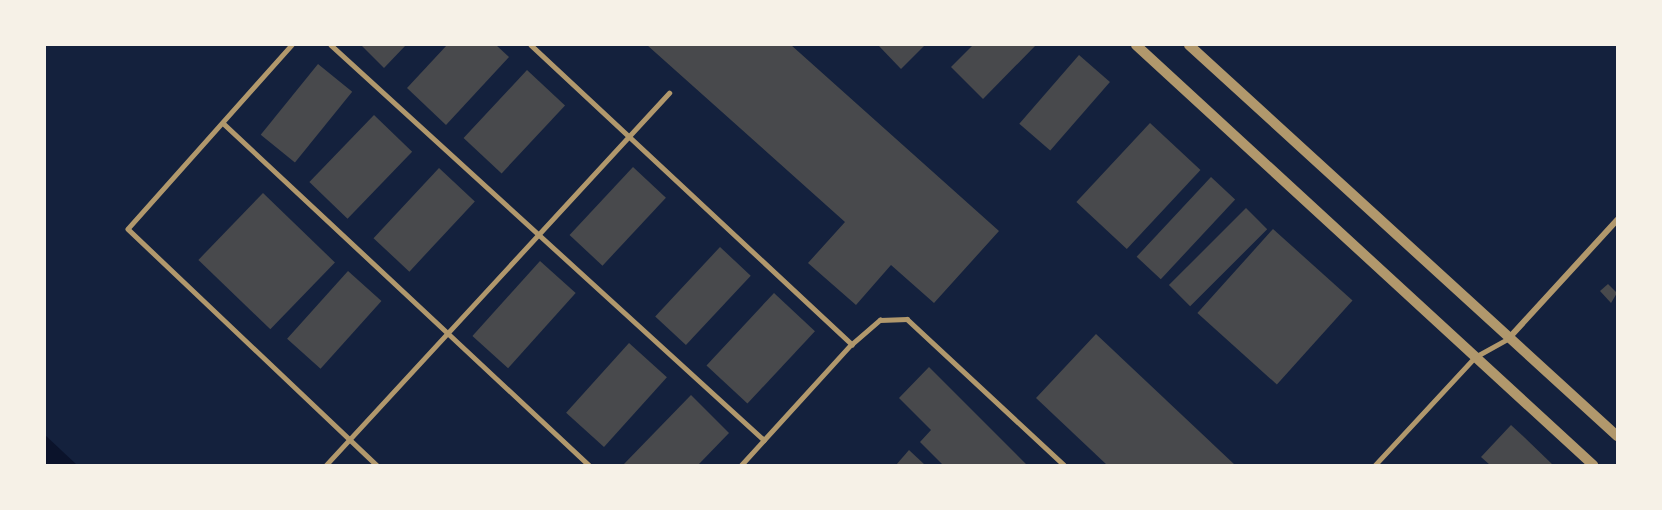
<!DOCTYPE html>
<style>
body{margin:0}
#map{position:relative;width:1662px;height:510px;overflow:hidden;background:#14213d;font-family:Mulish,sans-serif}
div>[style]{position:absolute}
.water>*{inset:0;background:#0b132b}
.building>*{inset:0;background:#48494c;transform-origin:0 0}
.service>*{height:4.5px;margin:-2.25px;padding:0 2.25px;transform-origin:2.25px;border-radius:2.25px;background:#b1986c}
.minor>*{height:6px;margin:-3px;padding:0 3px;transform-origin:3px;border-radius:3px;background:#b1986c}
.tertiary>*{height:10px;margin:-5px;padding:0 5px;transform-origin:5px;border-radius:5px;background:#b1986c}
span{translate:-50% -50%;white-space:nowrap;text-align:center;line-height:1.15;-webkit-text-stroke:4.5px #f6f1e7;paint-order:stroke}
.frame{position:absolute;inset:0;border:46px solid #f6f1e7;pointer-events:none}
</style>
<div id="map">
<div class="water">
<div style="clip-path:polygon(45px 435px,77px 465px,45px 465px)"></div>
</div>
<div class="building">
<div style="clip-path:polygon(361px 45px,406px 45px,384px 68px)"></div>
<div style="clip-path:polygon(447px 45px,496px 45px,509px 57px,446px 125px,407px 88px)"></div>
<div style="clip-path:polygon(647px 45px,791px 45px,999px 231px,934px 303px,891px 265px,856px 305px,808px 263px,845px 222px)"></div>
<div style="clip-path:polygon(878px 45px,925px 45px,901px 69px)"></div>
<div style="clip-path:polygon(973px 45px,1036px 45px,983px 99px,951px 67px)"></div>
<div style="left:1079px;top:55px;width:41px;height:91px;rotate:41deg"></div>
<div style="left:318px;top:64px;width:44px;height:91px;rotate:39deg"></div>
<div style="left:527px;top:70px;width:52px;height:93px;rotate:43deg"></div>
<div style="left:374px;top:115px;width:53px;height:93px;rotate:44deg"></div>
<div style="left:1150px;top:123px;width:69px;height:108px;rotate:43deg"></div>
<div style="left:633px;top:167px;width:45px;height:93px;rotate:43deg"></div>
<div style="left:439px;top:168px;width:49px;height:96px;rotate:43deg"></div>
<div style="left:1211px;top:177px;width:33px;height:109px;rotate:43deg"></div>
<div style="left:263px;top:193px;width:100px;height:93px;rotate:44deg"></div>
<div style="left:1246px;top:208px;width:30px;height:109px;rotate:45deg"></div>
<div style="left:1273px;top:229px;width:107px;height:113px;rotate:42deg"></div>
<div style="left:720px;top:247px;width:42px;height:95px;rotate:43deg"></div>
<div style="left:540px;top:261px;width:48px;height:101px;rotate:42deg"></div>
<div style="left:348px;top:271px;width:45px;height:91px;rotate:42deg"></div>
<div style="clip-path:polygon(1608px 284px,1617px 293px,1611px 303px,1600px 291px)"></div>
<div style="left:774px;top:293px;width:56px;height:99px;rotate:43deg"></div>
<div style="clip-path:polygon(1096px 334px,1235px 465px,1107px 465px,1036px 398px)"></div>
<div style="left:629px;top:343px;width:51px;height:94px;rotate:42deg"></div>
<div style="clip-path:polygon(929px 367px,1027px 465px,943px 465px,920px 442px,931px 430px,899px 398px)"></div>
<div style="clip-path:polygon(691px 395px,729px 433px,698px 465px,623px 465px)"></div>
<div style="clip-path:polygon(1511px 425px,1524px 437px,1553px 465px,1490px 465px,1481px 457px)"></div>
<div style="clip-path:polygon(909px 450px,925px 465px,896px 465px)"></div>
</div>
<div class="service">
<div style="left:292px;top:45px;width:246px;rotate:131.7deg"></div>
<div style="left:128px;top:229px;width:343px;rotate:43.5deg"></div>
<div style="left:331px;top:45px;width:586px;rotate:42.37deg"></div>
<div style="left:531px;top:45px;width:439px;rotate:43deg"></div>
<div style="left:852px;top:344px;width:164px;rotate:132.3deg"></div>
<div style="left:223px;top:123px;width:501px;rotate:43.06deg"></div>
<div style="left:852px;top:344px;width:37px;rotate:-41deg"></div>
<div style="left:880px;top:320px;width:27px;rotate:-2deg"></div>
<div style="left:907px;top:319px;width:214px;rotate:42.9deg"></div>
<div style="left:326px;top:465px;width:506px;rotate:-47.32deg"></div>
<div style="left:1375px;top:465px;width:147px;rotate:-47.2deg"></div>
<div style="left:1475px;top:357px;width:39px;rotate:-29deg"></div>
</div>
<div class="minor">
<div style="left:1509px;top:338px;width:160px;rotate:-47.5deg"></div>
</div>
<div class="tertiary">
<div style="left:1136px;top:45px;width:621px;rotate:42.58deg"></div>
<div style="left:1189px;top:45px;width:580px;rotate:42.41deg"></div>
</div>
<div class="frame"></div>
</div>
